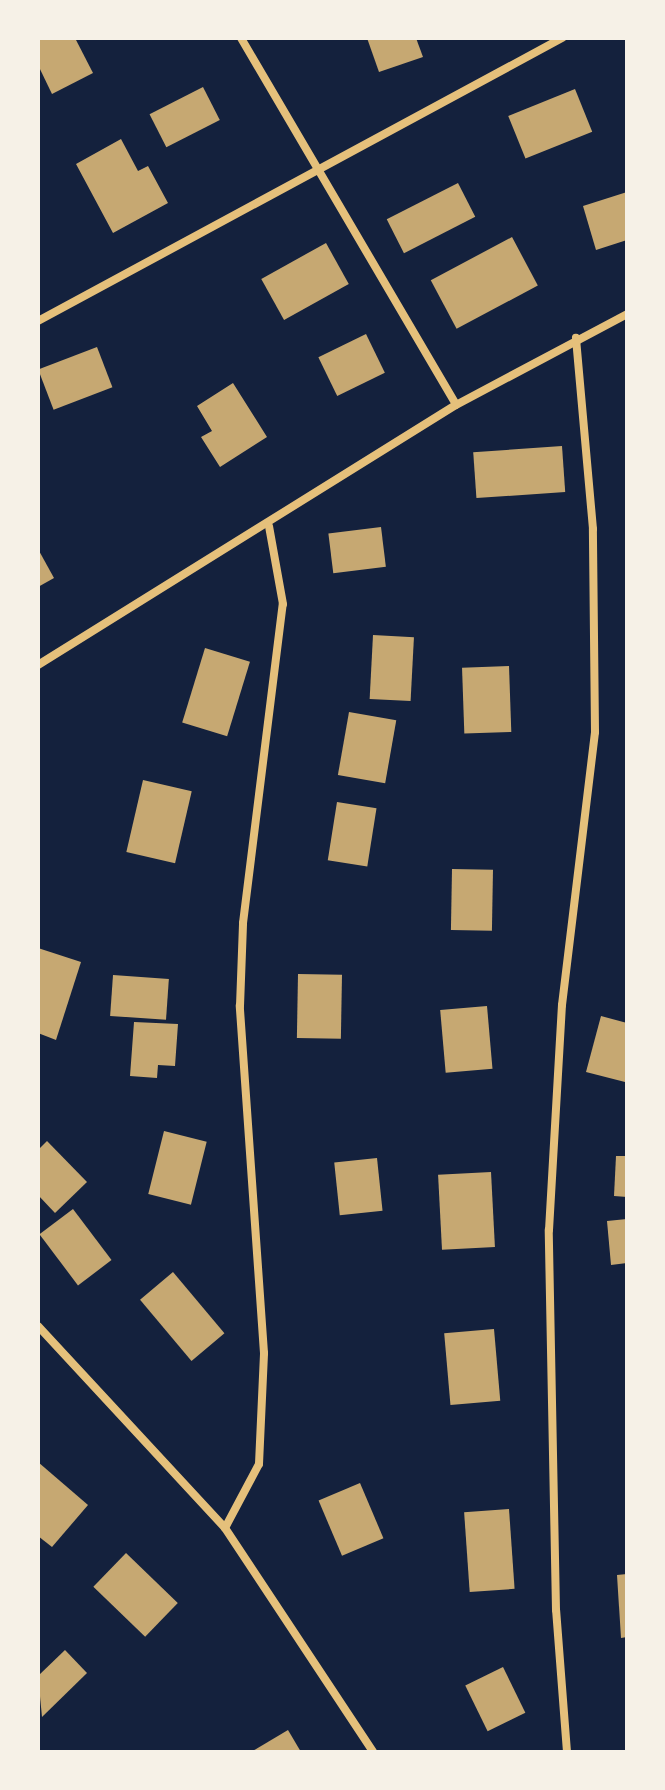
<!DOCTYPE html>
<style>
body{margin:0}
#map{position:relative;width:665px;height:1790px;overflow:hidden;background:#14213d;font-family:Quicksand,sans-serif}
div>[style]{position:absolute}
.building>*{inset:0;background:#c6a872;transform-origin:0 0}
.minor>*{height:8px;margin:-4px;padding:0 4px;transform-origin:4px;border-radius:4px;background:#e5c07b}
span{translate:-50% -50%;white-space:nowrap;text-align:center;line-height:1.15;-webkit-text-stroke:7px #f6f1e7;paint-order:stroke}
.frame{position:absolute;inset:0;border:40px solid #f6f1e7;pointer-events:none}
</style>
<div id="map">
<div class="building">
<div style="clip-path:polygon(38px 38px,75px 38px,93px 73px,52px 94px,38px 65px)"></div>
<div style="clip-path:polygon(367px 38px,416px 38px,423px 57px,379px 72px)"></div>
<div style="left:203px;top:87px;width:37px;height:60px;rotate:63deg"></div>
<div style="left:575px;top:89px;width:46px;height:72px;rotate:68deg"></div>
<div style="clip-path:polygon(121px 139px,138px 171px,148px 166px,168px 203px,113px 233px,76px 164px)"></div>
<div style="left:458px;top:183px;width:38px;height:80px;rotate:63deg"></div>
<div style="clip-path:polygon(627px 192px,627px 240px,596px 250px,583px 206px)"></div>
<div style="left:512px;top:237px;width:55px;height:92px;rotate:62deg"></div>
<div style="left:326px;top:243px;width:47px;height:74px;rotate:61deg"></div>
<div style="left:366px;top:334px;width:43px;height:53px;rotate:64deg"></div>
<div style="left:97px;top:347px;width:43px;height:63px;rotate:69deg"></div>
<div style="clip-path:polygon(233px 383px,267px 437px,220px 467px,201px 437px,212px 431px,197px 406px)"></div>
<div style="left:562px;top:446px;width:46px;height:89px;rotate:86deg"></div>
<div style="left:381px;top:527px;width:40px;height:53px;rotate:83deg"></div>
<div style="clip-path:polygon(38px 549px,54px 578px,38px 587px)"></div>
<div style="left:373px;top:635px;width:41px;height:64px;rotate:3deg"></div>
<div style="left:205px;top:648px;width:47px;height:78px;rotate:17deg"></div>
<div style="left:509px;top:666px;width:66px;height:47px;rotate:88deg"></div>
<div style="left:349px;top:712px;width:48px;height:64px;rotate:10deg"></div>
<div style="left:143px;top:780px;width:50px;height:74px;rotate:13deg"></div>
<div style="left:337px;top:802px;width:40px;height:59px;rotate:9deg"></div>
<div style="left:452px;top:869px;width:41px;height:61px;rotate:1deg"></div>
<div style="clip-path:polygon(38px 948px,81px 962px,56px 1040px,38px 1033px)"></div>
<div style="left:298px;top:974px;width:44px;height:64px;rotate:1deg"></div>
<div style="left:113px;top:975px;width:56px;height:41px;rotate:4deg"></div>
<div style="left:487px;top:1006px;width:63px;height:47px;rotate:85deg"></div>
<div style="clip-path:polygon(601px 1016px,627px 1023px,625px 1082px,586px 1072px)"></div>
<div style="clip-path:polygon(134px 1022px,178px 1024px,175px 1066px,158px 1065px,157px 1078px,130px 1076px)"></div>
<div style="left:164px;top:1131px;width:44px;height:65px;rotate:14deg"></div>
<div style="clip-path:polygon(47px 1141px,87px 1182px,55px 1213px,38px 1195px,38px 1150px)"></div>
<div style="clip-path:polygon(616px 1156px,627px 1156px,627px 1197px,614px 1196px)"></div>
<div style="left:377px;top:1158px;width:53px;height:43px;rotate:84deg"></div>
<div style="left:491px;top:1172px;width:75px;height:53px;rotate:87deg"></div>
<div style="left:73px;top:1209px;width:64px;height:42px;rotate:53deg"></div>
<div style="clip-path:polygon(627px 1219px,627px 1263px,611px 1265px,607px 1221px)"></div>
<div style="left:173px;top:1272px;width:80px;height:43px;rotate:50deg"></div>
<div style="left:494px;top:1329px;width:72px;height:50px;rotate:85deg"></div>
<div style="clip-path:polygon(38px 1462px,88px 1505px,52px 1547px,38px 1536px)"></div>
<div style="left:360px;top:1483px;width:60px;height:45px;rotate:67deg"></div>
<div style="left:509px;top:1509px;width:80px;height:45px;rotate:86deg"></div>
<div style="left:126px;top:1553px;width:72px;height:47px;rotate:44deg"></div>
<div style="clip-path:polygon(627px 1574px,627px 1637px,621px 1638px,617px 1575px)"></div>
<div style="clip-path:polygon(65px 1650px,87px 1673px,42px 1717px,38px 1676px)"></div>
<div style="left:503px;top:1667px;width:51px;height:42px;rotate:64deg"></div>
<div style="clip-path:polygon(288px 1730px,301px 1752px,251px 1752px)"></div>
</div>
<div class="minor">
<div style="left:241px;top:38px;width:425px;rotate:59.6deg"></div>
<div style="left:38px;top:321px;width:596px;rotate:-28.37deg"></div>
<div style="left:38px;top:665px;width:492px;rotate:-31.9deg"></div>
<div style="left:456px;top:405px;width:194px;rotate:-28deg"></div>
<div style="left:38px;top:1326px;width:275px;rotate:47.2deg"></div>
<div style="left:225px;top:1528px;width:268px;rotate:56.5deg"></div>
<div style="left:225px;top:1528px;width:72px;rotate:-62deg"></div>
<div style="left:259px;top:1464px;width:111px;rotate:-87.4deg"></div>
<div style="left:264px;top:1353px;width:348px;rotate:-94deg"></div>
<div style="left:240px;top:1006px;width:83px;rotate:-87.9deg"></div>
<div style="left:243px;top:923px;width:321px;rotate:-82.9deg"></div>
<div style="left:283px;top:604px;width:79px;rotate:-100.2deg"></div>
<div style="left:567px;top:1752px;width:142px;rotate:-94.4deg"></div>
<div style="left:556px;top:1610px;width:380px;rotate:-91.1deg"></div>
<div style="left:549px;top:1230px;width:225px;rotate:-86.7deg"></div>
<div style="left:562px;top:1005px;width:275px;rotate:-83.1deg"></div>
<div style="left:595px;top:732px;width:203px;rotate:-90.6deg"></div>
<div style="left:593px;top:529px;width:192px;rotate:-95.1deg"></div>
</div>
<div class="frame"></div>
</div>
